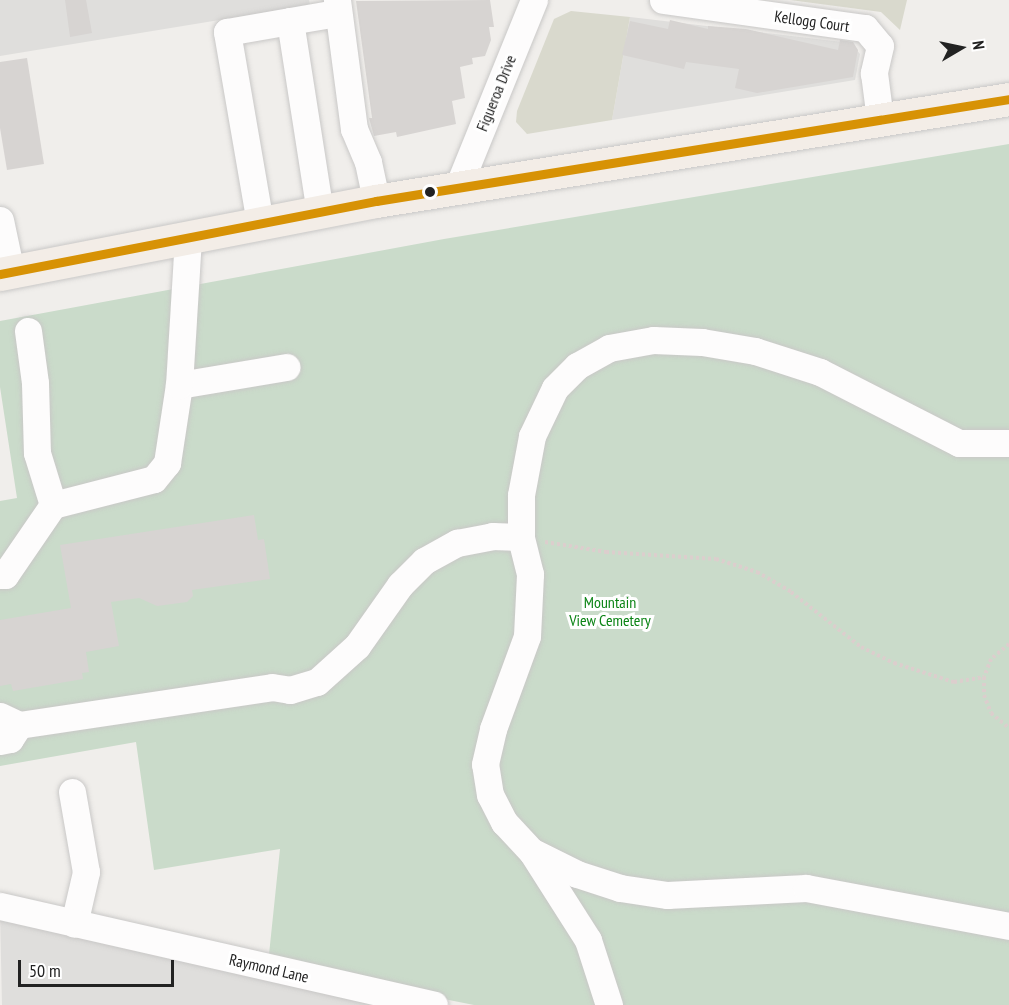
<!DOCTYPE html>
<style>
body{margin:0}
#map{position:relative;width:1009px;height:1005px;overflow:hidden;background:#f0eeeb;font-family:"PT Sans Narrow",sans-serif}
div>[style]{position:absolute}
.residential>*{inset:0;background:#dfdedc}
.construction>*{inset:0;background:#d9d9cd}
.cemetery>*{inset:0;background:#cadbca}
.building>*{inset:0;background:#d7d4d2}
.path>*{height:4px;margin-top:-2px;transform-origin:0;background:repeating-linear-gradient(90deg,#dccecd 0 3px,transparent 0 6px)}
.roads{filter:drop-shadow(0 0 2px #c9c8c7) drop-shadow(0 0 2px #c9c8c7)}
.minor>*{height:27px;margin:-13.5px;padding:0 13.5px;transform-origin:13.5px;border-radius:13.5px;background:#fdfcfc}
.major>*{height:33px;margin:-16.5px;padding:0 16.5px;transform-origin:16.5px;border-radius:16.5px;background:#f3ede7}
.bus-1>*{height:9px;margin:-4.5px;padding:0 4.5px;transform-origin:4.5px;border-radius:4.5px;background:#d79205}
.dots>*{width:16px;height:16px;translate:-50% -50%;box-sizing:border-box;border:3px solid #fff;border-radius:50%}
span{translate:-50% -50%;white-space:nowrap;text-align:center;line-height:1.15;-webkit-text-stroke:6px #fff;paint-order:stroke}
.street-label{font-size:16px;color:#222}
.park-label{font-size:16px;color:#0c8416}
.north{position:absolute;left:931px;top:18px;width:60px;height:60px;-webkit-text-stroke:4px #fff;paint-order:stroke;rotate:81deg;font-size:16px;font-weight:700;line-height:24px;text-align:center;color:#222}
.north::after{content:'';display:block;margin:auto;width:21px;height:27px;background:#222;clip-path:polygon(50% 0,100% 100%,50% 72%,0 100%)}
.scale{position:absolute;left:18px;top:960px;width:156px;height:27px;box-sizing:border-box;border:3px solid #222;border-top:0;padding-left:8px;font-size:18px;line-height:21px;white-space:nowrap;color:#222;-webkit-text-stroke:4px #fff;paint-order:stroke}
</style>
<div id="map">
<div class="residential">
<div style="clip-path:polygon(0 0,309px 0,310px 5px,0 56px)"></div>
<div style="clip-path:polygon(630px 17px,851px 43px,860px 54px,855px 80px,612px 120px)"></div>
<div style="clip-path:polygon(0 914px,385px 1005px,2px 1005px)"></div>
</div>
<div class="construction">
<div style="clip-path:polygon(790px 0,907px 0,900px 30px,881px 12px)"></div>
<div style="clip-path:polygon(571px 11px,630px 17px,612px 120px,527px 134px,516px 122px,517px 111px,554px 19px)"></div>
</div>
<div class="cemetery">
<div style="clip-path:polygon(1009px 144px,1009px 1005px,474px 1005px,268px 964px,280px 849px,154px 870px,136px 742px,0 766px,0 501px,17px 498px,0 387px,0 321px,444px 239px)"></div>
</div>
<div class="building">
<div style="clip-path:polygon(65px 0,86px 0,92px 33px,70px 37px)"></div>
<div style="clip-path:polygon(490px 0,494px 27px,489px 27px,491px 40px,485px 56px,472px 58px,473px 64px,460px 67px,465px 98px,452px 101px,456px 124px,397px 137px,396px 132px,374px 136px,369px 118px,372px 118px,356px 1px)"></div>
<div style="clip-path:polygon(670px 20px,708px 29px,708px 26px,746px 29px,838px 50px,840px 40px,853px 42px,858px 50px,853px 77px,757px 93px,735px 88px,739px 69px,686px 62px,684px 69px,622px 55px,630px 21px,668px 29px)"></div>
<div style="clip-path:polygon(27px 58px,44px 164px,7px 170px,0 128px,0 62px)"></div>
<div style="clip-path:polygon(254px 515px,258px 540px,264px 539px,270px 579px,192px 590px,193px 596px,187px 602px,157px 606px,139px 598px,111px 602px,119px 646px,86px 652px,89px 672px,82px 673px,83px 679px,13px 691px,11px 684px,0 686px,0 620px,71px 608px,60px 545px)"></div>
</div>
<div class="path">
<div style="left:545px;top:542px;width:62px;rotate:9.3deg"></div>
<div style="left:606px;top:552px;width:110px;rotate:3.6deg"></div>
<div style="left:716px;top:559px;width:43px;rotate:17.6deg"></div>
<div style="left:757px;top:572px;width:39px;rotate:30deg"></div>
<div style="left:791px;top:592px;width:89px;rotate:38.2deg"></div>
<div style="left:861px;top:647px;width:37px;rotate:26deg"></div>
<div style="left:894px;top:663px;width:63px;rotate:17.6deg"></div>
<div style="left:954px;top:682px;width:30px;rotate:-9deg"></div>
<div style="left:1009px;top:644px;width:23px;rotate:140deg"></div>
<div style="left:991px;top:659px;width:19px;rotate:111deg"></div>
<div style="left:984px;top:677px;width:18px;rotate:90deg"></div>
<div style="left:984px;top:695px;width:19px;rotate:69deg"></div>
<div style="left:991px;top:713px;width:23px;rotate:40deg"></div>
</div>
<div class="roads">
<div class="minor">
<div style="left:337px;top:0;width:130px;rotate:82.5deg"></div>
<div style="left:354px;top:129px;width:36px;rotate:67deg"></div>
<div style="left:368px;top:162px;width:40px;rotate:78deg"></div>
<div style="left:663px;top:0;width:204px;rotate:7.9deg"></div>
<div style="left:865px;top:28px;width:23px;rotate:50deg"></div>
<div style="left:880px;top:46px;width:28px;rotate:103deg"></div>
<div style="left:874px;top:73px;width:46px;rotate:82.6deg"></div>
<div style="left:290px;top:21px;width:48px;rotate:-9.7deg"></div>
<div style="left:458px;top:187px;width:202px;rotate:-67.9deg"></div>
<div style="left:0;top:220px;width:53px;rotate:78.1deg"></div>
<div style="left:260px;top:223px;width:194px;rotate:-99.8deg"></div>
<div style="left:227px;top:32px;width:64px;rotate:-9.9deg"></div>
<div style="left:290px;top:21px;width:193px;rotate:81.1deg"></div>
<div style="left:28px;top:331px;width:52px;rotate:82.3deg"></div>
<div style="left:35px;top:383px;width:70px;rotate:88.4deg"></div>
<div style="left:37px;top:453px;width:54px;rotate:72.9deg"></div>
<div style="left:179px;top:385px;width:109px;rotate:-9.5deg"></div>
<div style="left:0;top:575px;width:5px"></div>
<div style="left:5px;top:575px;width:85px;rotate:-55.6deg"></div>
<div style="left:53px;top:505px;width:104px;rotate:-14.4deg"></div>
<div style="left:154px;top:479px;width:21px;rotate:-51deg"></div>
<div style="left:167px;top:463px;width:79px;rotate:-81.3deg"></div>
<div style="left:179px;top:385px;width:149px;rotate:-86.5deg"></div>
<div style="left:0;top:716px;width:21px;rotate:25deg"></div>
<div style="left:19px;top:725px;width:256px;rotate:-8.5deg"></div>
<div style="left:272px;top:687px;width:18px;rotate:9deg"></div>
<div style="left:290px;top:690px;width:28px;rotate:-17deg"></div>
<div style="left:317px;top:682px;width:54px;rotate:-42deg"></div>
<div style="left:357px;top:646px;width:75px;rotate:-54.8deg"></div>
<div style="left:400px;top:585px;width:34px;rotate:-45deg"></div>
<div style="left:424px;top:561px;width:38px;rotate:-29deg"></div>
<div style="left:457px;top:543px;width:36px;rotate:-11deg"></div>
<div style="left:492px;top:536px;width:29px;rotate:2deg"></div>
<div style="left:0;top:741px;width:10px;rotate:-11deg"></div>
<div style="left:10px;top:739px;width:17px;rotate:-57deg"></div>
<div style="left:72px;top:792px;width:81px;rotate:80.1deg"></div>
<div style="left:86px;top:872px;width:53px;rotate:103deg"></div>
<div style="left:533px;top:852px;width:49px;rotate:26.6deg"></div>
<div style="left:577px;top:874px;width:45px;rotate:18deg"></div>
<div style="left:620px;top:888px;width:48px;rotate:8.5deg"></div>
<div style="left:667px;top:895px;width:139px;rotate:-2.9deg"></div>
<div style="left:806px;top:888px;width:207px;rotate:10.6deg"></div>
<div style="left:0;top:906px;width:445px;rotate:12.8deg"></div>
<div style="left:609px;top:1005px;width:68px;rotate:-107.9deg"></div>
<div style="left:588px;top:940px;width:104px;rotate:-122.5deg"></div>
<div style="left:532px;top:852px;width:41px;rotate:-133deg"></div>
<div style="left:504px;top:822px;width:30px;rotate:-117deg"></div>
<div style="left:490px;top:795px;width:31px;rotate:-99deg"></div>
<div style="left:485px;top:764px;width:36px;rotate:-77deg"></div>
<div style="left:493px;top:729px;width:99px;rotate:-69.9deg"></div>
<div style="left:527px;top:636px;width:62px;rotate:-87.2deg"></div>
<div style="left:530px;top:574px;width:38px;rotate:-104deg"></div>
<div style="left:521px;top:537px;width:42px;rotate:-90deg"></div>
<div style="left:521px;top:495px;width:60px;rotate:-79.4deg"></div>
<div style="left:532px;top:436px;width:53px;rotate:-64.4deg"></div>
<div style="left:555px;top:388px;width:31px;rotate:-45deg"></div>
<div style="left:577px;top:366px;width:37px;rotate:-29deg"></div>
<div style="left:609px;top:348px;width:45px;rotate:-10.3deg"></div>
<div style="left:653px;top:340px;width:49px;rotate:2.3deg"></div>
<div style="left:702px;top:342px;width:54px;rotate:9.6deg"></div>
<div style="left:755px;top:351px;width:68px;rotate:17.9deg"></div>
<div style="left:820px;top:372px;width:156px;rotate:27.1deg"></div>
<div style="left:959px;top:443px;width:50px"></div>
</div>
<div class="major">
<div style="left:0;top:274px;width:383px;rotate:-11deg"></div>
<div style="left:376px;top:201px;width:641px;rotate:-9.15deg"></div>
</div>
</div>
<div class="bus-1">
<div style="left:0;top:274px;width:383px;rotate:-11deg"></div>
<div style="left:376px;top:201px;width:641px;rotate:-9.15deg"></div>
</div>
<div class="dots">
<div style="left:430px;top:192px;background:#222"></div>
</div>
<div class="street-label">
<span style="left:812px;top:21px;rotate:8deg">Kellogg Court</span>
<span style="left:496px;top:93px;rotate:-68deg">Figueroa Drive</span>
<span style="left:269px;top:968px;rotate:13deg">Raymond Lane</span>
</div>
<div class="park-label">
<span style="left:610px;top:611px">Mountain<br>View Cemetery</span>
</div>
<div class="north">N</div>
<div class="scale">50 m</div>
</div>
